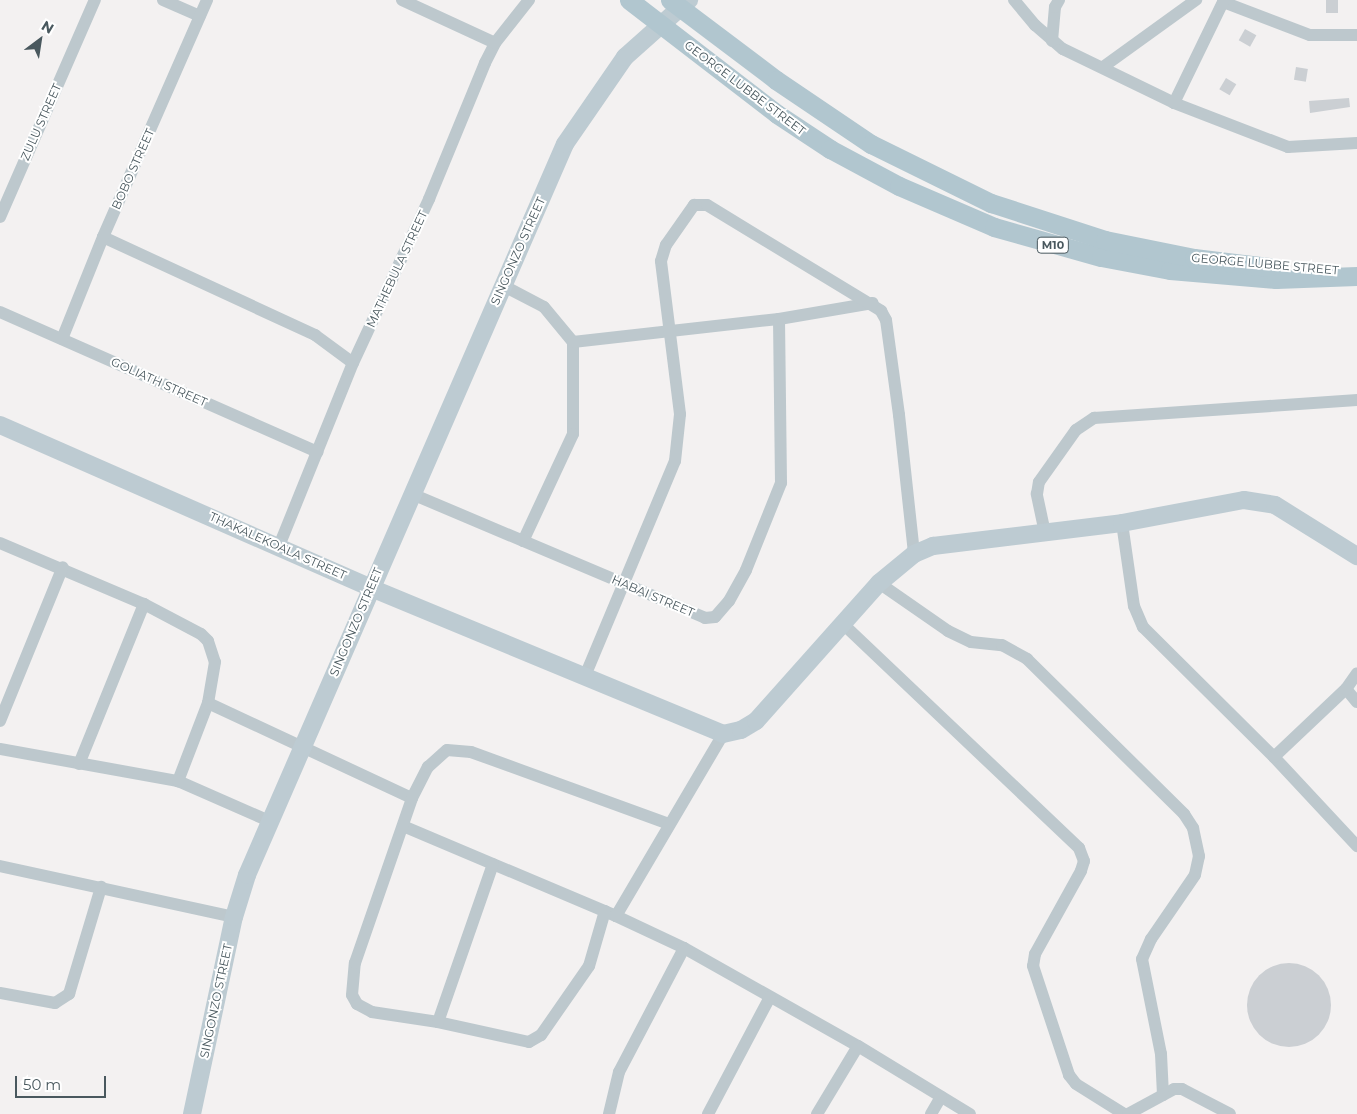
<!DOCTYPE html>
<style>
body{margin:0}
#map{position:relative;width:1357px;height:1114px;overflow:hidden;background:#f3f1f1;font-family:Montserrat,sans-serif}
div>[style]{position:absolute}
.building>*{inset:0;background:#cbcfd3;transform-origin:0 0}
.round{border-radius:50%}
.street>*{height:12px;margin:-6px;padding:0 6px;transform-origin:6px;border-radius:6px;background:#bdc8cd}
.secondary>*{height:18px;margin:-9px;padding:0 9px;transform-origin:9px;border-radius:9px;background:#bdcbd2}
.primary>*{height:19px;margin:-9.5px;padding:0 9.5px;transform-origin:9.5px;border-radius:9.5px;background:#b1c6cf}
span{translate:-50% -50%;white-space:nowrap;text-align:center;line-height:1.15;-webkit-text-stroke:4px #fff;paint-order:stroke}
.shield-label span{padding:1px 4px;background:#fff;border:1px solid;border-radius:4px;-webkit-text-stroke-width:0}
.shield-label{font-size:11px;color:#49585e;font-weight:700}
.street-label{font-size:12px;color:#49585e}
.north{position:absolute;left:15px;top:15px;width:50px;height:50px;-webkit-text-stroke:4px #fff;paint-order:stroke;rotate:31deg;font-size:14px;font-weight:700;line-height:20px;text-align:center;color:#49585e}
.north::after{content:'';display:block;margin:auto;width:18px;height:22px;background:#49585e;clip-path:polygon(50% 0,100% 100%,50% 72%,0 100%)}
.scale{position:absolute;left:15px;top:1076px;width:91px;height:22px;box-sizing:border-box;border:2px solid #49585e;border-top:0;padding-left:6px;font-size:15px;line-height:18px;white-space:nowrap;color:#49585e;-webkit-text-stroke:4px #fff;paint-order:stroke}
</style>
<div id="map">
<div class="building">
<div style="left:1326px;top:0;width:12px;height:13px"></div>
<div style="left:1245px;top:29px;width:13px;height:13px;rotate:29deg"></div>
<div style="left:1296px;top:67px;width:12px;height:13px;rotate:9deg"></div>
<div style="left:1226px;top:78px;width:12px;height:13px;rotate:31deg"></div>
<div style="clip-path:polygon(1349px 98px,1350px 107px,1310px 113px,1309px 101px)"></div>
<div class="round" style="left:1247px;top:963px;width:84px;height:84px"></div>
</div>
<div class="street">
<div style="left:163px;top:0;width:40px;rotate:23.4deg"></div>
<div style="left:402px;top:0;width:102px;rotate:24.8deg"></div>
<div style="left:1014px;top:0;width:33px;rotate:50deg"></div>
<div style="left:1035px;top:25px;width:37px;rotate:41deg"></div>
<div style="left:1063px;top:49px;width:123px;rotate:25.9deg"></div>
<div style="left:1174px;top:103px;width:122px;rotate:21.1deg"></div>
<div style="left:1288px;top:147px;width:69px;rotate:-3.3deg"></div>
<div style="left:1223px;top:2px;width:93px;rotate:20.8deg"></div>
<div style="left:1310px;top:35px;width:47px"></div>
<div style="left:1052px;top:41px;width:34px;rotate:-85deg"></div>
<div style="left:1055px;top:7px;width:8px;rotate:-60deg"></div>
<div style="left:1103px;top:67px;width:115px;rotate:-35.8deg"></div>
<div style="left:1174px;top:103px;width:114px;rotate:-64.1deg"></div>
<div style="left:0;top:217px;width:237px;rotate:-66.4deg"></div>
<div style="left:103px;top:237px;width:234px;rotate:24.8deg"></div>
<div style="left:315px;top:335px;width:47px;rotate:36.4deg"></div>
<div style="left:502px;top:285px;width:47px;rotate:27.6deg"></div>
<div style="left:544px;top:307px;width:45px;rotate:50.4deg"></div>
<div style="left:573px;top:342px;width:92px;rotate:90deg"></div>
<div style="left:573px;top:434px;width:118px;rotate:115deg"></div>
<div style="left:0;top:312px;width:347px;rotate:23.8deg"></div>
<div style="left:62px;top:339px;width:110px;rotate:-68.1deg"></div>
<div style="left:103px;top:237px;width:259px;rotate:-66.3deg"></div>
<div style="left:573px;top:342px;width:207px;rotate:-6.4deg"></div>
<div style="left:779px;top:319px;width:95px;rotate:-9.7deg"></div>
<div style="left:412px;top:494px;width:318px;rotate:22.9deg"></div>
<div style="left:705px;top:618px;width:10px;rotate:-6deg"></div>
<div style="left:715px;top:617px;width:21px;rotate:-49deg"></div>
<div style="left:729px;top:601px;width:35px;rotate:-61deg"></div>
<div style="left:746px;top:570px;width:94px;rotate:-68.1deg"></div>
<div style="left:781px;top:483px;width:164px;rotate:-90.7deg"></div>
<div style="left:1122px;top:523px;width:84px;rotate:81.8deg"></div>
<div style="left:1134px;top:606px;width:23px;rotate:67deg"></div>
<div style="left:1143px;top:627px;width:185px;rotate:44.8deg"></div>
<div style="left:1274px;top:757px;width:122px;rotate:47deg"></div>
<div style="left:1045px;top:533px;width:40px;rotate:-102deg"></div>
<div style="left:1037px;top:494px;width:12px;rotate:-81deg"></div>
<div style="left:1039px;top:482px;width:64px;rotate:-54.6deg"></div>
<div style="left:1076px;top:430px;width:22px;rotate:-34deg"></div>
<div style="left:1094px;top:418px;width:264px;rotate:-3.9deg"></div>
<div style="left:0;top:543px;width:156px;rotate:23deg"></div>
<div style="left:144px;top:604px;width:64px;rotate:27.8deg"></div>
<div style="left:201px;top:634px;width:10px;rotate:45deg"></div>
<div style="left:208px;top:641px;width:22px;rotate:72deg"></div>
<div style="left:215px;top:662px;width:42px;rotate:99.7deg"></div>
<div style="left:208px;top:703px;width:84px;rotate:111deg"></div>
<div style="left:279px;top:546px;width:197px;rotate:-68deg"></div>
<div style="left:353px;top:363px;width:181px;rotate:-65.1deg"></div>
<div style="left:429px;top:199px;width:147px;rotate:-67.6deg"></div>
<div style="left:485px;top:63px;width:22px;rotate:-63deg"></div>
<div style="left:495px;top:43px;width:55px;rotate:-51.7deg"></div>
<div style="left:879px;top:583px;width:84px;rotate:34.8deg"></div>
<div style="left:948px;top:631px;width:25px;rotate:26deg"></div>
<div style="left:971px;top:642px;width:31px;rotate:6deg"></div>
<div style="left:1002px;top:645px;width:29px;rotate:29deg"></div>
<div style="left:1027px;top:659px;width:221px;rotate:44.6deg"></div>
<div style="left:1184px;top:814px;width:17px;rotate:57deg"></div>
<div style="left:1193px;top:828px;width:29px;rotate:78deg"></div>
<div style="left:1199px;top:856px;width:19px;rotate:102deg"></div>
<div style="left:1195px;top:875px;width:78px;rotate:124.5deg"></div>
<div style="left:1151px;top:939px;width:22px;rotate:114deg"></div>
<div style="left:1142px;top:959px;width:97px;rotate:78.7deg"></div>
<div style="left:1161px;top:1054px;width:41px;rotate:87.2deg"></div>
<div style="left:842px;top:623px;width:327px;rotate:43.5deg"></div>
<div style="left:1079px;top:848px;width:14px;rotate:69deg"></div>
<div style="left:1084px;top:861px;width:10px;rotate:107deg"></div>
<div style="left:1081px;top:871px;width:95px;rotate:119deg"></div>
<div style="left:1035px;top:954px;width:12px;rotate:99deg"></div>
<div style="left:1033px;top:966px;width:115px;rotate:71.7deg"></div>
<div style="left:1069px;top:1075px;width:11px;rotate:52deg"></div>
<div style="left:1076px;top:1084px;width:57px;rotate:32deg"></div>
<div style="left:585px;top:676px;width:233px;rotate:-67.3deg"></div>
<div style="left:675px;top:461px;width:47px;rotate:-83.9deg"></div>
<div style="left:680px;top:414px;width:154px;rotate:-97.1deg"></div>
<div style="left:661px;top:261px;width:17px;rotate:-73deg"></div>
<div style="left:666px;top:245px;width:49px;rotate:-55deg"></div>
<div style="left:694px;top:205px;width:13px"></div>
<div style="left:707px;top:205px;width:204px;rotate:31.3deg"></div>
<div style="left:881px;top:311px;width:10px;rotate:61deg"></div>
<div style="left:886px;top:320px;width:96px;rotate:82.2deg"></div>
<div style="left:899px;top:415px;width:140px;rotate:83.8deg"></div>
<div style="left:1346px;top:689px;width:17px;rotate:50deg"></div>
<div style="left:208px;top:703px;width:225px;rotate:25deg"></div>
<div style="left:0;top:721px;width:166px;rotate:-67.8deg"></div>
<div style="left:0;top:749px;width:181px;rotate:10.2deg"></div>
<div style="left:178px;top:781px;width:99px;rotate:23.7deg"></div>
<div style="left:1274px;top:757px;width:99px;rotate:-43.4deg"></div>
<div style="left:1346px;top:689px;width:19px;rotate:-55deg"></div>
<div style="left:79px;top:764px;width:173px;rotate:-67.9deg"></div>
<div style="left:403px;top:826px;width:231px;rotate:22.9deg"></div>
<div style="left:616px;top:916px;width:75px;rotate:25.2deg"></div>
<div style="left:684px;top:948px;width:200px;rotate:29.4deg"></div>
<div style="left:858px;top:1046px;width:131px;rotate:31.3deg"></div>
<div style="left:0;top:866px;width:239px;rotate:12.3deg"></div>
<div style="left:605px;top:911px;width:57px;rotate:106.2deg"></div>
<div style="left:589px;top:966px;width:84px;rotate:124.8deg"></div>
<div style="left:541px;top:1035px;width:14px;rotate:150deg"></div>
<div style="left:529px;top:1042px;width:93px;rotate:-167.6deg"></div>
<div style="left:438px;top:1022px;width:67px;rotate:-171.4deg"></div>
<div style="left:372px;top:1012px;width:17px;rotate:-152deg"></div>
<div style="left:357px;top:1004px;width:10px;rotate:-119deg"></div>
<div style="left:352px;top:995px;width:32px;rotate:-85deg"></div>
<div style="left:355px;top:963px;width:175px;rotate:-70.9deg"></div>
<div style="left:412px;top:798px;width:35px;rotate:-63deg"></div>
<div style="left:428px;top:767px;width:25px;rotate:-42deg"></div>
<div style="left:447px;top:750px;width:24px;rotate:5deg"></div>
<div style="left:471px;top:752px;width:211px;rotate:20deg"></div>
<div style="left:616px;top:916px;width:211px;rotate:-59.5deg"></div>
<div style="left:0;top:993px;width:56px;rotate:10.3deg"></div>
<div style="left:55px;top:1003px;width:17px;rotate:-33deg"></div>
<div style="left:69px;top:994px;width:112px;rotate:-73.3deg"></div>
<div style="left:438px;top:1022px;width:167px;rotate:-70.8deg"></div>
<div style="left:609px;top:1114px;width:43px;rotate:-76.6deg"></div>
<div style="left:619px;top:1072px;width:140px;rotate:-62.3deg"></div>
<div style="left:708px;top:1114px;width:132px;rotate:-62.1deg"></div>
<div style="left:817px;top:1114px;width:79px;rotate:-58.9deg"></div>
<div style="left:931px;top:1114px;width:20px;rotate:-60deg"></div>
<div style="left:1128px;top:1114px;width:52px;rotate:-28.5deg"></div>
<div style="left:1174px;top:1089px;width:8px"></div>
<div style="left:1182px;top:1089px;width:54px;rotate:27.5deg"></div>
</div>
<div class="secondary">
<div style="left:0;top:425px;width:405px;rotate:23.7deg"></div>
<div style="left:371px;top:588px;width:381px;rotate:22.5deg"></div>
<div style="left:723px;top:734px;width:18px;rotate:-13deg"></div>
<div style="left:741px;top:730px;width:17px;rotate:-31deg"></div>
<div style="left:756px;top:721px;width:185px;rotate:-48.3deg"></div>
<div style="left:879px;top:583px;width:45px;rotate:-39.6deg"></div>
<div style="left:914px;top:554px;width:21px;rotate:-23deg"></div>
<div style="left:933px;top:546px;width:190px;rotate:-6.9deg"></div>
<div style="left:1122px;top:523px;width:124px;rotate:-10.7deg"></div>
<div style="left:1244px;top:500px;width:31px;rotate:9deg"></div>
<div style="left:1275px;top:505px;width:97px;rotate:31.9deg"></div>
<div style="left:192px;top:1114px;width:201px;rotate:-78deg"></div>
<div style="left:234px;top:917px;width:44px;rotate:-72.8deg"></div>
<div style="left:247px;top:875px;width:797px;rotate:-66.49deg"></div>
<div style="left:565px;top:144px;width:106px;rotate:-55.4deg"></div>
<div style="left:625px;top:57px;width:86px;rotate:-41.7deg"></div>
</div>
<div class="primary">
<div style="left:629px;top:0;width:187px;rotate:37.6deg"></div>
<div style="left:777px;top:114px;width:64px;rotate:33.4deg"></div>
<div style="left:830px;top:149px;width:78px;rotate:28.2deg"></div>
<div style="left:899px;top:186px;width:103px;rotate:23.3deg"></div>
<div style="left:994px;top:227px;width:111px;rotate:15.7deg"></div>
<div style="left:1101px;top:257px;width:70px;rotate:10.7deg"></div>
<div style="left:1170px;top:270px;width:106px;rotate:4.9deg"></div>
<div style="left:1276px;top:279px;width:81px;rotate:-2.1deg"></div>
<div style="left:670px;top:0;width:133px;rotate:37deg"></div>
<div style="left:776px;top:80px;width:115px;rotate:34deg"></div>
<div style="left:871px;top:144px;width:134px;rotate:26.2deg"></div>
<div style="left:991px;top:203px;width:120px;rotate:18deg"></div>
<div style="left:1105px;top:240px;width:91px;rotate:11.4deg"></div>
<div style="left:1194px;top:258px;width:75px;rotate:6.9deg"></div>
</div>
<div class="shield-label">
<span style="left:1053px;top:245px">M10</span>
</div>
<div class="street-label">
<span style="left:745px;top:88px;rotate:37deg">GEORGE LUBBE STREET</span>
<span style="left:41px;top:122px;rotate:-66deg">ZULU STREET</span>
<span style="left:133px;top:169px;rotate:-66deg">BOBO STREET</span>
<span style="left:518px;top:251px;rotate:-66deg">SINGONZO STREET</span>
<span style="left:1265px;top:264px;rotate:5deg">GEORGE LUBBE STREET</span>
<span style="left:397px;top:269px;rotate:-65deg">MATHEBULA STREET</span>
<span style="left:159px;top:382px;rotate:24deg">GOLIATH STREET</span>
<span style="left:278px;top:546px;rotate:24deg">THAKALEKOALA STREET</span>
<span style="left:653px;top:596px;rotate:23deg">HABAI STREET</span>
<span style="left:356px;top:622px;rotate:-67deg">SINGONZO STREET</span>
<span style="left:216px;top:1001px;rotate:-78deg">SINGONZO STREET</span>
</div>
<div class="north">N</div>
<div class="scale">50 m</div>
</div>
